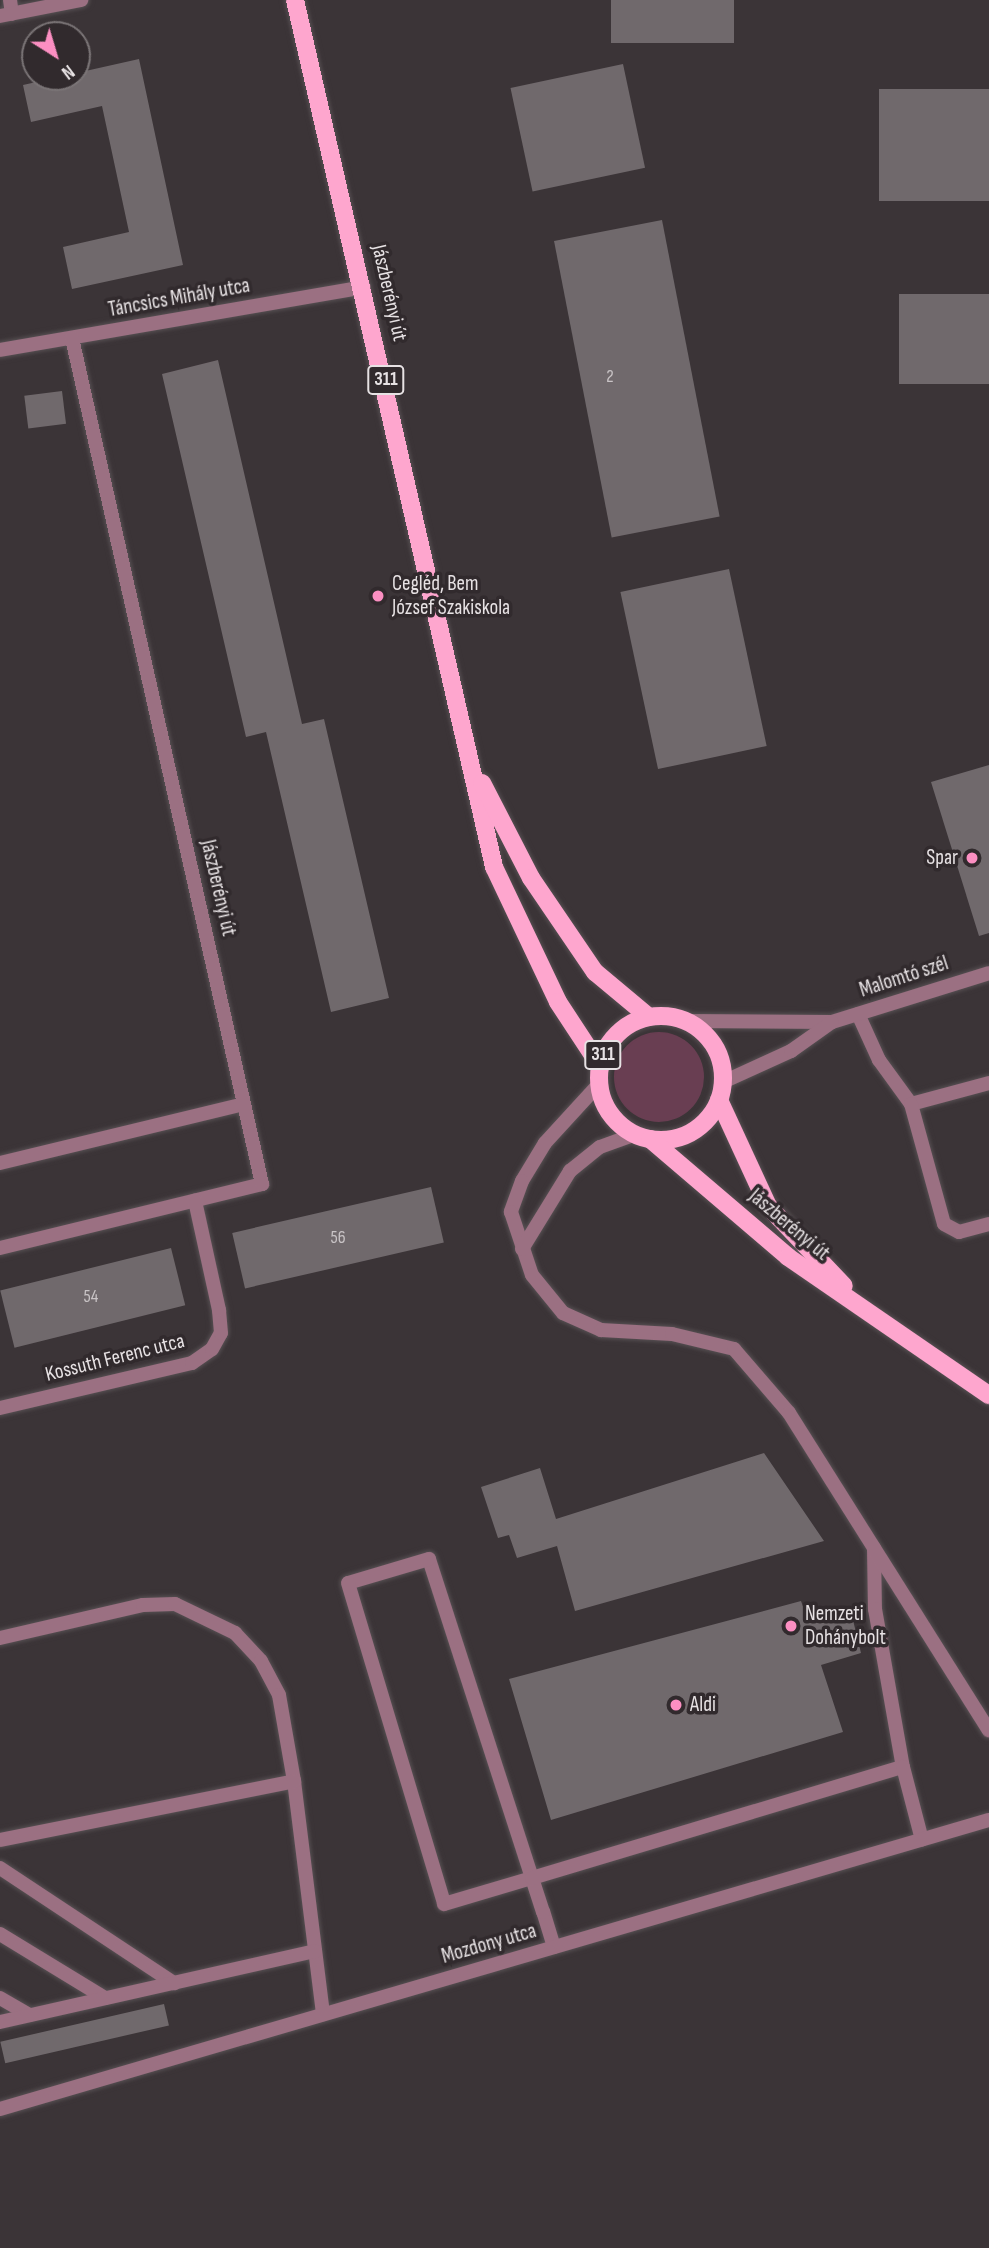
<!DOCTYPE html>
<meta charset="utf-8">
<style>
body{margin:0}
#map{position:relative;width:989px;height:2248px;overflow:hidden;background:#3b3437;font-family:"Sofia Sans Condensed",sans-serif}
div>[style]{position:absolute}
.green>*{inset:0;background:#693e52}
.round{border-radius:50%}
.building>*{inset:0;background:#70696c;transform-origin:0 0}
.roads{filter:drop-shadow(0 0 2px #575053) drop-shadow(0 0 2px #575053)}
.service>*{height:14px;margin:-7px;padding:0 7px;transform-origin:7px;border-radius:7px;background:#9b7082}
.minor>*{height:14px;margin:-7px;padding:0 7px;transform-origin:7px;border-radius:7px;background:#9b7082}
.primary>*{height:18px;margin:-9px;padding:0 9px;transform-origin:9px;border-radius:9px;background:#fea6ce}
.primary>.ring{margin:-9px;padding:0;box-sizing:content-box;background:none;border:18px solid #fea6ce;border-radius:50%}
.dots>*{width:19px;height:19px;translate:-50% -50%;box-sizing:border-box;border:4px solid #312a2d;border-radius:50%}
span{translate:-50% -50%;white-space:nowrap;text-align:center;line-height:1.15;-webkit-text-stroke:7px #312a2d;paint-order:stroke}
.number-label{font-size:18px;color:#c9c4c6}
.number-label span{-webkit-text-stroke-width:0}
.shield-label span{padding:2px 5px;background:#312a2d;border:2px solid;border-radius:5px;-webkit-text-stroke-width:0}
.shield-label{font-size:19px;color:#e7e2e4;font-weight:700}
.street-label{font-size:21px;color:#e7e2e4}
.poi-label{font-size:21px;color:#e7e2e4}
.left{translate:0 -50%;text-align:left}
.right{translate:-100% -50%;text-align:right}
.north{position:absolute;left:21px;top:21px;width:70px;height:70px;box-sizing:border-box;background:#312a2d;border:2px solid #7a7476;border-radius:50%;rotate:143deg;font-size:19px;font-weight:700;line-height:28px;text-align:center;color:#e7e2e4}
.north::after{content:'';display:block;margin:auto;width:24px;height:32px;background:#fc8fc2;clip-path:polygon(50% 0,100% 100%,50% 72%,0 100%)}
</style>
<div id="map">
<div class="green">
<div class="round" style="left:614px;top:1032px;width:90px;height:90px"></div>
</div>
<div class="building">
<div style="left:611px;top:0;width:123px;height:43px"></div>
<div style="clip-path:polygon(139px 59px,183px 265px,72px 289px,63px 247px,129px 232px,102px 106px,31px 122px,23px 85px)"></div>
<div style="left:623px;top:64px;width:106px;height:115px;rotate:78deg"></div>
<div style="left:989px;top:89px;width:112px;height:110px;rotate:90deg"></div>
<div style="left:662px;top:220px;width:302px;height:110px;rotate:79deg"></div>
<div style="left:989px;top:294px;width:90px;height:90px;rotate:90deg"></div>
<div style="clip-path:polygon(218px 360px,302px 724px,324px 719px,389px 998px,331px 1012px,266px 732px,246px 737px,162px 374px)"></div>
<div style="left:62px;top:391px;width:33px;height:38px;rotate:83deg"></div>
<div style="left:729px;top:569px;width:181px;height:111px;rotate:78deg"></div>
<div style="clip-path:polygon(989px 765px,989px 933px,979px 936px,931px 782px)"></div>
<div style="left:431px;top:1187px;width:57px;height:204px;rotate:77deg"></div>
<div style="left:171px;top:1248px;width:59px;height:176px;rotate:76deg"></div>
<div style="clip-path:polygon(764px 1453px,824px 1541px,575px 1611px,557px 1546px,517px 1558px,509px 1535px,498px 1538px,481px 1487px,540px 1468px,556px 1519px)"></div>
<div style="clip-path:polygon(801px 1601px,806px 1615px,829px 1608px,852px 1616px,861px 1653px,821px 1665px,843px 1732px,551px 1820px,509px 1679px)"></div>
<div style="left:164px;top:2004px;width:22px;height:168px;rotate:77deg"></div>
</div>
<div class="roads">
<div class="service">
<div style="left:10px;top:0;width:14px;rotate:82deg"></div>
<div style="left:858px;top:1014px;width:51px;rotate:65.5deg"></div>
<div style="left:879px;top:1060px;width:54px;rotate:54deg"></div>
<div style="left:911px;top:1104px;width:81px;rotate:-15.1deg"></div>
<div style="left:911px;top:1104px;width:124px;rotate:74.6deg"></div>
<div style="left:944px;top:1224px;width:17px;rotate:28deg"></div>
<div style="left:959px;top:1232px;width:31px;rotate:-15deg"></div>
<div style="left:874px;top:1548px;width:61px;rotate:89.1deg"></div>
<div style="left:875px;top:1609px;width:160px;rotate:80deg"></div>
<div style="left:0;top:1638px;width:147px;rotate:-13deg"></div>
<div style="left:143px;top:1605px;width:32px;rotate:-2deg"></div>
<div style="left:175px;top:1604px;width:67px;rotate:25.8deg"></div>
<div style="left:235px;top:1633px;width:38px;rotate:47deg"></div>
<div style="left:261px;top:1661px;width:38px;rotate:62deg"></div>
<div style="left:279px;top:1695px;width:87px;rotate:80.1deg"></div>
<div style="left:294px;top:1781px;width:235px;rotate:82.9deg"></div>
<div style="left:0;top:1840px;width:300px;rotate:-11.3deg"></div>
<div style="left:0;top:1868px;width:209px;rotate:33.5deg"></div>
<div style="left:0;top:1934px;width:123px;rotate:31.4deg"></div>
<div style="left:554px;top:1947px;width:37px;rotate:-107deg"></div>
<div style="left:543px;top:1912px;width:36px;rotate:-108deg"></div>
<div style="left:532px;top:1878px;width:335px;rotate:-107.9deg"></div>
<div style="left:429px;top:1559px;width:84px;rotate:163.5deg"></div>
<div style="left:348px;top:1583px;width:335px;rotate:73.3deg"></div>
<div style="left:444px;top:1904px;width:92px;rotate:-16.5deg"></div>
<div style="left:532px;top:1878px;width:387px;rotate:-16.7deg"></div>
<div style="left:903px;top:1767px;width:75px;rotate:75.4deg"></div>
<div style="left:0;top:1998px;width:34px;rotate:30deg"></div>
<div style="left:0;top:2022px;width:323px;rotate:-12.7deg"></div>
</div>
<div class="minor">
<div style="left:0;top:16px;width:83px;rotate:-11.2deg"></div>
<div style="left:0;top:350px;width:369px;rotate:-9.8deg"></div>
<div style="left:686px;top:1021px;width:146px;rotate:0.4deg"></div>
<div style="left:832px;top:1022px;width:164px;rotate:-17.3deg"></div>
<div style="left:723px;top:1082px;width:75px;rotate:-24.5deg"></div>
<div style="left:791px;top:1051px;width:50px;rotate:-35.3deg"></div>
<div style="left:599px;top:1084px;width:80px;rotate:132.5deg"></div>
<div style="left:545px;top:1143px;width:44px;rotate:121.2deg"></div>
<div style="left:522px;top:1181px;width:33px;rotate:110deg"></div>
<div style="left:511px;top:1212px;width:66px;rotate:71.6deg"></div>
<div style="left:532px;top:1275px;width:49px;rotate:50.8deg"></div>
<div style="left:563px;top:1313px;width:42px;rotate:24.1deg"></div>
<div style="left:601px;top:1330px;width:71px;rotate:3.2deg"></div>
<div style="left:672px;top:1334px;width:64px;rotate:13.6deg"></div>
<div style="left:734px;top:1349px;width:84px;rotate:49.3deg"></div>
<div style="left:789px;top:1413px;width:375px;rotate:57.8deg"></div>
<div style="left:0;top:1163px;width:250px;rotate:-13.6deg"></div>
<div style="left:0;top:1248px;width:270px;rotate:-13.7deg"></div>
<div style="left:262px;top:1184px;width:867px;rotate:-102.66deg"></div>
<div style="left:522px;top:1249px;width:92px;rotate:-58.4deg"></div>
<div style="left:570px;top:1171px;width:38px;rotate:-39deg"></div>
<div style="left:600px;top:1147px;width:37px;rotate:-20deg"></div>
<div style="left:0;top:1408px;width:197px;rotate:-13.2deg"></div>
<div style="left:192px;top:1363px;width:24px;rotate:-35deg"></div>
<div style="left:212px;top:1349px;width:18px;rotate:-61deg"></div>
<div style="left:221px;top:1333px;width:23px;rotate:-95deg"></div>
<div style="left:219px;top:1310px;width:112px;rotate:-102.4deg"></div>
<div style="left:0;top:2109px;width:1030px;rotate:-16.29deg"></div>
</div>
<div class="primary">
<div style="left:295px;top:0;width:890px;rotate:77.07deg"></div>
<div style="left:494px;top:867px;width:149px;rotate:64.6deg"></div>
<div style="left:558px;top:1002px;width:77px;rotate:56.7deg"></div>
<div style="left:482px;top:783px;width:107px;rotate:62.7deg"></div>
<div style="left:531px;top:878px;width:114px;rotate:55.8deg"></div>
<div style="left:595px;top:972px;width:70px;rotate:39.8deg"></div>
<div class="ring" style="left:599px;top:1016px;width:106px;height:106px"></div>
<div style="left:719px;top:1100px;width:117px;rotate:65.2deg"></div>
<div style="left:768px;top:1206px;width:110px;rotate:46.5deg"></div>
<div style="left:650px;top:1139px;width:182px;rotate:40.5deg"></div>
<div style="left:788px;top:1257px;width:244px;rotate:34.5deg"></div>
</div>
</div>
<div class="dots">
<div style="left:378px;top:596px;background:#fc8fc2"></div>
<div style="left:972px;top:858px;background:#fc8fc2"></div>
<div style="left:791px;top:1626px;background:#fc8fc2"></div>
<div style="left:676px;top:1705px;background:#fc8fc2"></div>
</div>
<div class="number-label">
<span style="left:610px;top:377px">2</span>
<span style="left:338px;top:1238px">56</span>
<span style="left:91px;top:1297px">54</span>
</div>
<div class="shield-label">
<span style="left:386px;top:380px">311</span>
<span style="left:603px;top:1055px">311</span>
</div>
<div class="street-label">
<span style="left:389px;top:293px;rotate:77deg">Jászberényi út</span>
<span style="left:179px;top:298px;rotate:-10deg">Táncsics Mihály utca</span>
<span style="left:218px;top:888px;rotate:77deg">Jászberényi út</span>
<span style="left:904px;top:977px;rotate:-18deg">Malomtó szél</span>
<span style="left:789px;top:1225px;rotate:40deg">Jászberényi út</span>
<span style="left:115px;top:1358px;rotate:-14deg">Kossuth Ferenc utca</span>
<span style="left:489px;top:1944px;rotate:-16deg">Mozdony utca</span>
</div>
<div class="poi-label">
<span class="left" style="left:392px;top:596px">Cegléd, Bem<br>József Szakiskola</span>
<span class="right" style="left:958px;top:858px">Spar</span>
<span class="left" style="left:805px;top:1626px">Nemzeti<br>Dohánybolt</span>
<span class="left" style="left:690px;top:1705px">Aldi</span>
</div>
<div class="north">N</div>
</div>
